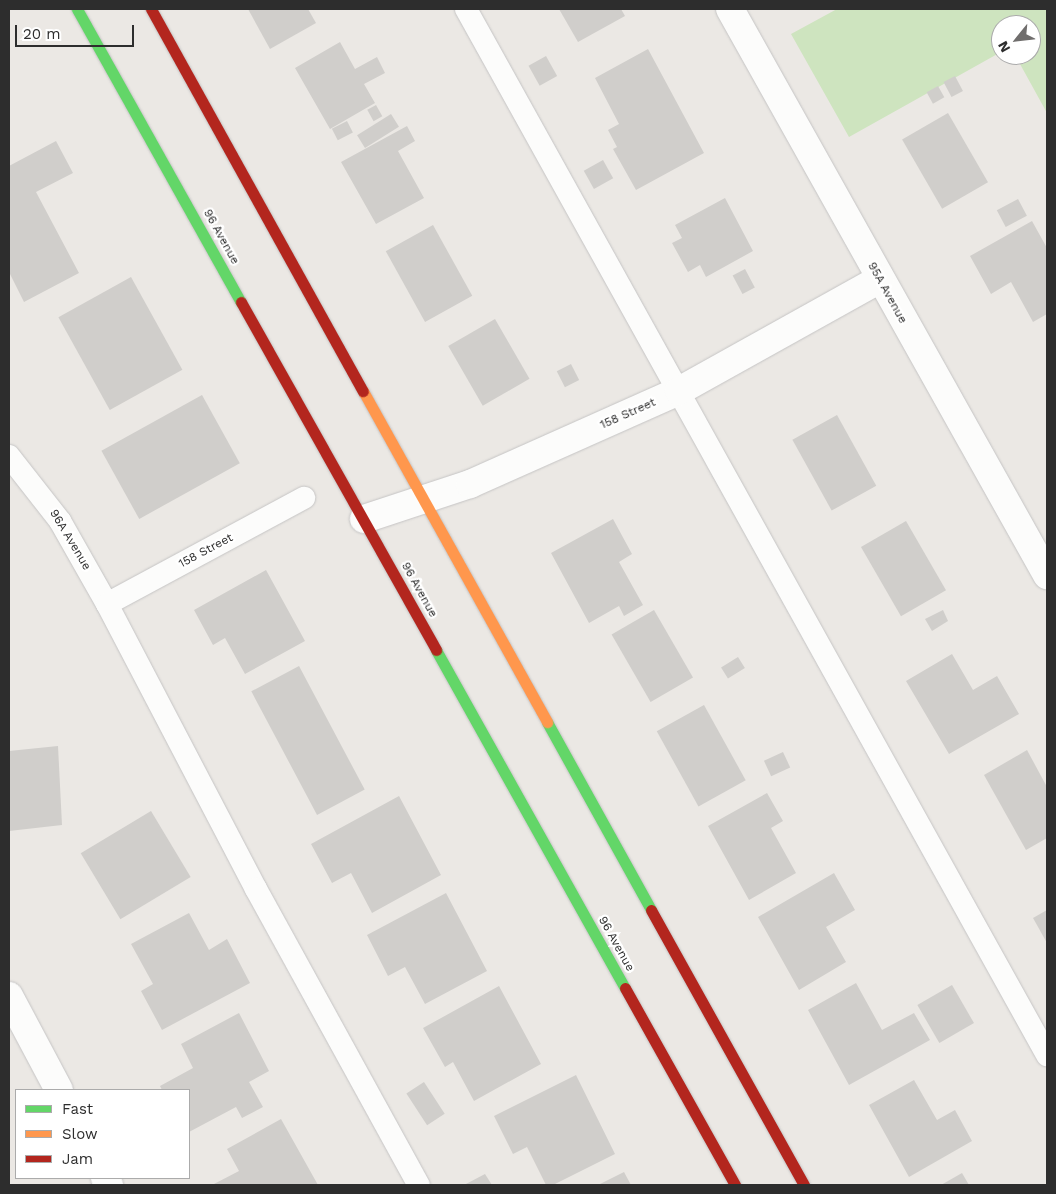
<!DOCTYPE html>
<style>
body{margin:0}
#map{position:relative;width:1056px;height:1194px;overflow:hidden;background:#ebe8e4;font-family:"Work Sans",sans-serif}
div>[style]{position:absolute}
.green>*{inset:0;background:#cee4bf}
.building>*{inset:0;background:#d0cecb;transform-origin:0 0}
.roads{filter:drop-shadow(0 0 1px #c5c4c4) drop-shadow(0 0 1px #c5c4c4)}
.lane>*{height:22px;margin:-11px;padding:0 11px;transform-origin:11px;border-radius:11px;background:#fcfcfb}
.street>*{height:28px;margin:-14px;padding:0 14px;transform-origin:14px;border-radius:14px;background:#fcfcfb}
.fast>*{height:11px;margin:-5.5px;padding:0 5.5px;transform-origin:5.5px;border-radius:5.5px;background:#63d668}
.slow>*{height:11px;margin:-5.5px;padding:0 5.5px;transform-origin:5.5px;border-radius:5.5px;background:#ff974d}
.jam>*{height:11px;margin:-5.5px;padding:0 5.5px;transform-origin:5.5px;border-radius:5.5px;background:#b3261e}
span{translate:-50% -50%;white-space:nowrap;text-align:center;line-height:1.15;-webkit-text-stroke:4.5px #fff;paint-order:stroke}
.street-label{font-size:12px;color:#2d2d2d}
.frame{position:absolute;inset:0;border:10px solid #2d2d2d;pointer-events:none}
.legend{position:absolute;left:15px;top:1089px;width:175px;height:90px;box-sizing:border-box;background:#fff;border:1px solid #ababab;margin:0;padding:6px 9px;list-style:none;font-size:15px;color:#2d2d2d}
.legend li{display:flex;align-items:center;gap:10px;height:25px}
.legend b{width:25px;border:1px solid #ababab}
.north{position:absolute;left:991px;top:15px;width:50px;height:50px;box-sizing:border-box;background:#fff;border:1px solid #ababab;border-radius:50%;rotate:241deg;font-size:14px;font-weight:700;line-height:20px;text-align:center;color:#2d2d2d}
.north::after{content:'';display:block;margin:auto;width:18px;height:22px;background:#706e6d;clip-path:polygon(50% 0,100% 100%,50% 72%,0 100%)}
.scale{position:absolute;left:15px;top:25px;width:119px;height:22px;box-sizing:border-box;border:2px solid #2d2d2d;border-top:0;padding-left:6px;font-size:15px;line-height:18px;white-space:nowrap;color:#2d2d2d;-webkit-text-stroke:4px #fff;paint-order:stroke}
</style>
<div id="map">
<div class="green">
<div style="clip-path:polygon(837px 9px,1047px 9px,1047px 113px,1015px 55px,1031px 55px,1031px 25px,1001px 25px,1001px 52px,849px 137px,791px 34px)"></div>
</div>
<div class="building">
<div style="clip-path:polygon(248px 9px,308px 9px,316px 23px,270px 49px)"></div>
<div style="clip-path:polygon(559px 9px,621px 9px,625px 16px,578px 42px)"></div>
<div style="clip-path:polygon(340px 42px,355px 69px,377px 57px,385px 73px,364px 84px,375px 103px,330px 129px,295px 68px)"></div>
<div style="clip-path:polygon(648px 49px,704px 153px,636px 190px,613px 149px,617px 147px,608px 130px,619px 124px,595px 78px)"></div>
<div style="left:546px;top:56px;width:23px;height:20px;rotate:61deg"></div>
<div style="left:955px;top:76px;width:17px;height:13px;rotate:62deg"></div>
<div style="left:938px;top:86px;width:13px;height:13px;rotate:61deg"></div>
<div style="left:376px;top:105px;width:13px;height:10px;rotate:61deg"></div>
<div style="left:948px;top:113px;width:80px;height:53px;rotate:60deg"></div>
<div style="left:391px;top:114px;width:15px;height:40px;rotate:58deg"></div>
<div style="left:347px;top:121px;width:13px;height:17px;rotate:63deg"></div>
<div style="clip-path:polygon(407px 126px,415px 141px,398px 151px,424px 198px,376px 224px,341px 162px)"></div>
<div style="clip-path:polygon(56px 141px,73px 173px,36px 192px,79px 273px,24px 302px,9px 272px,9px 166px)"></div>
<div style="left:603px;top:160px;width:21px;height:22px;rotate:61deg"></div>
<div style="clip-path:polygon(725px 198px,753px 251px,706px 277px,700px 265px,688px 272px,672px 243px,682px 238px,675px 225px)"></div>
<div style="left:1018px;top:199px;width:19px;height:24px;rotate:62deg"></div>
<div style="clip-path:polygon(1032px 221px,1047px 248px,1047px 314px,1033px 322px,1011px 282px,991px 294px,970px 256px)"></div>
<div style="left:433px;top:225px;width:81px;height:54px;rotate:61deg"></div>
<div style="left:745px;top:269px;width:21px;height:14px;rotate:62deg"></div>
<div style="left:131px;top:277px;width:106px;height:83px;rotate:61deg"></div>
<div style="left:495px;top:319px;width:69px;height:54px;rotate:60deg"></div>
<div style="left:571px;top:364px;width:18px;height:16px;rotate:63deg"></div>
<div style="left:202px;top:395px;width:78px;height:115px;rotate:61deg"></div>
<div style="left:837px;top:415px;width:81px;height:51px;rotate:61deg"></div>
<div style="clip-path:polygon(613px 519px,632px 554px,619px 562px,643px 605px,624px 616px,619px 606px,589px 623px,551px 553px)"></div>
<div style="left:906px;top:521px;width:80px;height:52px;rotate:60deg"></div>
<div style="clip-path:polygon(266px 570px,305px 641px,245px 674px,225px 638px,213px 645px,194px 610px)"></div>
<div style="left:654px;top:610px;width:78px;height:49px;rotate:60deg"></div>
<div style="clip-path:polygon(943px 610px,948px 621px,932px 631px,925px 619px)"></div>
<div style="clip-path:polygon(952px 654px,973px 690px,997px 676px,1019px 714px,949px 754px,906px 681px)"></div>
<div style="left:738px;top:657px;width:13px;height:20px;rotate:58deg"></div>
<div style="left:299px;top:666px;width:140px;height:54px;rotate:62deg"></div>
<div style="left:704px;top:705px;width:86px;height:54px;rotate:61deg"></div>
<div style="clip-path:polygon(58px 746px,62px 825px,9px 831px,9px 751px)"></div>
<div style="clip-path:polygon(1027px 750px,1047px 787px,1047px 838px,1026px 850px,984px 775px)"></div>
<div style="left:783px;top:752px;width:17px;height:21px;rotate:65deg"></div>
<div style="clip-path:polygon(767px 793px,783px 821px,771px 828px,796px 873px,749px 900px,708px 826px)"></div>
<div style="clip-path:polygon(399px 796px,441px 875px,372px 913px,351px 873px,332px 883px,311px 844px)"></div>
<div style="left:151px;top:811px;width:77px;height:82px;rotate:59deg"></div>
<div style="clip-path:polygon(834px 873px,855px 910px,826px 927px,846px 962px,799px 990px,758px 917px)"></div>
<div style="clip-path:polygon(446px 893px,487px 971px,425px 1004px,405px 967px,388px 976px,367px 935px)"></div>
<div style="clip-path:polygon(1047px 910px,1047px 943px,1033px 918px)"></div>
<div style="clip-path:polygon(189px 913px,209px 950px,227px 939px,250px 983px,162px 1030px,141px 991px,153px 984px,131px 944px)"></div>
<div style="clip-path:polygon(856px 983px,882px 1030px,914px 1013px,930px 1040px,849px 1085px,808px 1010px)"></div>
<div style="left:952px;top:985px;width:44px;height:40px;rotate:60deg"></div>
<div style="clip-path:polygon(499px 986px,541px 1064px,474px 1101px,453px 1062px,445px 1067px,423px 1028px)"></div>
<div style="clip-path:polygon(239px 1013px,269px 1071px,249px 1082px,263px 1107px,242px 1118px,236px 1107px,189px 1132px,189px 1090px,162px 1090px,160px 1086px,193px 1068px,181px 1044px)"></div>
<div style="clip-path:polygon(576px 1075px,615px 1154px,553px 1185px,546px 1185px,527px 1147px,513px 1154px,494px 1116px)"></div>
<div style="clip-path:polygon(914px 1080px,937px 1120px,955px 1110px,972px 1141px,909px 1177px,869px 1105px)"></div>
<div style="left:424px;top:1082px;width:38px;height:21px;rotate:57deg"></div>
<div style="clip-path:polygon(281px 1119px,318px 1185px,212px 1185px,239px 1171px,227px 1149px)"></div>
<div style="clip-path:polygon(624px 1172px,631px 1185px,598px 1185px)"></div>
<div style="clip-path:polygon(962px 1173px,969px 1185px,941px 1185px)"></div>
<div style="clip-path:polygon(485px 1174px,492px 1185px,464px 1185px)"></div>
</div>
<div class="roads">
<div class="lane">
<div style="left:466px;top:9px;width:1197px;rotate:60.95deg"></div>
<div style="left:9px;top:456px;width:83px;rotate:51.9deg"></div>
<div style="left:60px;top:521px;width:95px;rotate:60.5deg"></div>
<div style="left:107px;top:604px;width:322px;rotate:62.4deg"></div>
<div style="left:256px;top:889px;width:338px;rotate:61.2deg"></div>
<div style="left:107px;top:604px;width:224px;rotate:-28.3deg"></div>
</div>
<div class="street">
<div style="left:730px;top:9px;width:649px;rotate:60.75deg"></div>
<div style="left:364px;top:519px;width:112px;rotate:-18.3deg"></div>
<div style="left:470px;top:484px;width:229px;rotate:-24deg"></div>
<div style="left:679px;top:391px;width:230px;rotate:-29.1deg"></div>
<div style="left:9px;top:996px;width:106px;rotate:62deg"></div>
<div style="left:105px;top:1178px;width:8px;rotate:60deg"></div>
</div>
<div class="fast">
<div style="left:77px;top:9px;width:336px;rotate:60.8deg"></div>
<div style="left:436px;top:650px;width:387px;rotate:60.8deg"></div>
<div style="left:547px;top:722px;width:215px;rotate:61deg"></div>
</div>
<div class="slow">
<div style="left:363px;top:391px;width:379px;rotate:60.9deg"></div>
</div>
<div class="jam">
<div style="left:151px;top:9px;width:437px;rotate:61deg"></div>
<div style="left:241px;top:302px;width:399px;rotate:60.7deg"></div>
<div style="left:651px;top:910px;width:315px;rotate:60.9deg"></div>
<div style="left:625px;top:988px;width:226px;rotate:60.8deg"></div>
</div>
</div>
<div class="street-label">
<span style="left:221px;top:237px;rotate:61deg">96 Avenue</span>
<span style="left:887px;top:293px;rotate:61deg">95A Avenue</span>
<span style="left:628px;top:414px;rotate:-24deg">158 Street</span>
<span style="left:70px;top:540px;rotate:59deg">96A Avenue</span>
<span style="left:206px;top:551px;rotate:-28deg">158 Street</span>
<span style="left:419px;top:590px;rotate:61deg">96 Avenue</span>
<span style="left:616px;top:944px;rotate:61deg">96 Avenue</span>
</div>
<div class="frame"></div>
<ul class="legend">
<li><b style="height:6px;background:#63d668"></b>Fast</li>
<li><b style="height:6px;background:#ff974d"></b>Slow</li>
<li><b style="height:6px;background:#b3261e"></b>Jam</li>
</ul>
<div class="north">N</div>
<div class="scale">20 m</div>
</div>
